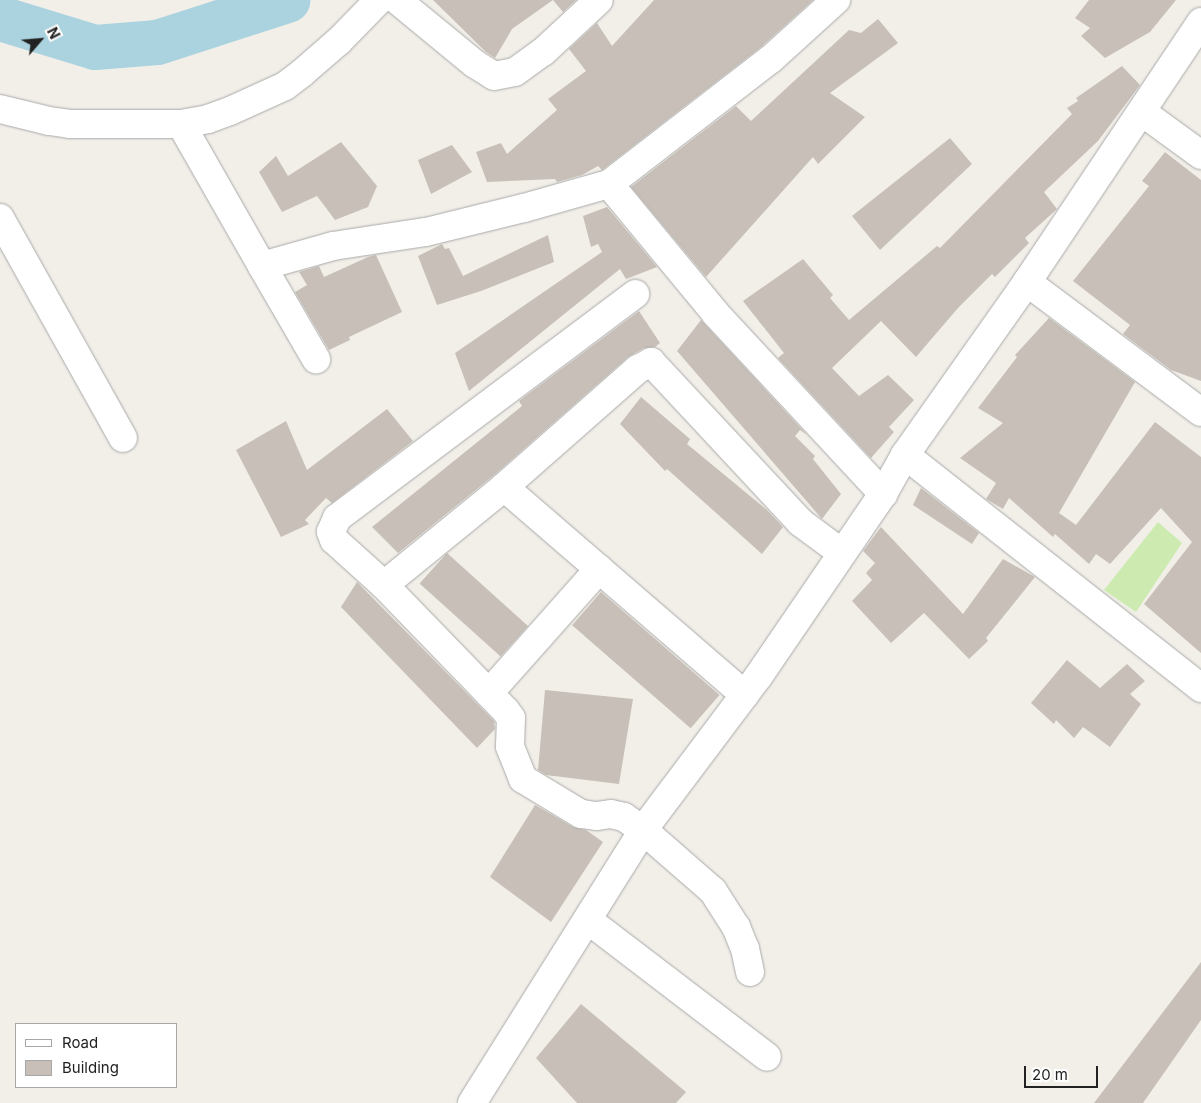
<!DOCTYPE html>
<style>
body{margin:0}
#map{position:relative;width:1201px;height:1103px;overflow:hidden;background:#f2efe9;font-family:Inter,sans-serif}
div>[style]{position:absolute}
.grass>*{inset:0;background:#cdebb0}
.river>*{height:45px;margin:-22.5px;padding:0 22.5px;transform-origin:22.5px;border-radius:22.5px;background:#aad3df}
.building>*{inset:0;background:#c7bfb8;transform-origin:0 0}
.roads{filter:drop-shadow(0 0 1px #a9a9a9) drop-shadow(0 0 1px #a9a9a9)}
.minor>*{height:28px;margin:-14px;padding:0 14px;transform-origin:14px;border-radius:14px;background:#fff}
span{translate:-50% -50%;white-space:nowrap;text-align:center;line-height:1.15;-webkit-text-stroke:5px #fff;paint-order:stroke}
.legend{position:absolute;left:15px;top:1023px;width:162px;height:65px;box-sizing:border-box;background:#fff;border:1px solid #a7a7a7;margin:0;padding:6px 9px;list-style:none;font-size:15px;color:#222}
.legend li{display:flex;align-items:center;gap:10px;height:25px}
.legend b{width:25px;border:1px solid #a7a7a7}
.north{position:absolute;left:15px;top:15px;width:50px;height:50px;-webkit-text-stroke:4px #fff;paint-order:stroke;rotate:63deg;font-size:14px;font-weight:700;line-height:20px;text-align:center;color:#222}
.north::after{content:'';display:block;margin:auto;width:18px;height:22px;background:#222;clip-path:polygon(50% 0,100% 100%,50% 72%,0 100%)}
.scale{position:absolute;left:1024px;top:1066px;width:74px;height:22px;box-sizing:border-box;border:2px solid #222;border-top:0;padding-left:6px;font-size:15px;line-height:18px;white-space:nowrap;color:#222;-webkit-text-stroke:4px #fff;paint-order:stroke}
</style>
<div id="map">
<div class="grass">
<div style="clip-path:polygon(1158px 522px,1182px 543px,1136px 612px,1104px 590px)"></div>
</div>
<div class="river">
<div style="left:0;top:18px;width:99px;rotate:17deg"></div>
<div style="left:95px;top:47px;width:62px;rotate:-4.6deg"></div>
<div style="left:157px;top:42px;width:137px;rotate:-17.9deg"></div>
</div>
<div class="building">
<div style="clip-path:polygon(433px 0,576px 0,563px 12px,553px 0,512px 29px,495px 58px,486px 52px)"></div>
<div style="clip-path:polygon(654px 0,813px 0,761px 47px,602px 170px,598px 166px,582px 175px,557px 182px,555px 179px,487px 182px,476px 152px,501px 143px,507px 154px,557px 110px,548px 99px,586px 71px,569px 49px,597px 23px,612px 46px)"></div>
<div style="clip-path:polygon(1089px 0,1176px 0,1150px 32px,1105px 58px,1081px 36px,1090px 28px,1075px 18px)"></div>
<div style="clip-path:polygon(878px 19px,898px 43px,830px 93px,865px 117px,818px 164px,813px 157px,706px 277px,631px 187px,736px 106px,751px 121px,849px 30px,861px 33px)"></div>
<div style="clip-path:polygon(1122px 66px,1140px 85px,1098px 141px,1044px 192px,1057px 209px,1025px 238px,1029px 243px,995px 277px,992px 274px,958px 308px,916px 357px,881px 321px,832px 368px,859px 396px,888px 375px,914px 400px,889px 427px,894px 432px,871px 458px,778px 358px,784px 353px,743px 301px,803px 259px,833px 295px,830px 298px,849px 320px,937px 246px,940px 248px,1072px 114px,1067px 108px,1078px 101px,1076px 98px)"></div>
<div style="clip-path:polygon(950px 138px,972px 164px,880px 250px,852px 216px)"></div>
<div style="clip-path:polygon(341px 142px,377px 186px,368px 207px,335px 220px,317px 196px,282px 212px,259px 172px,276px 156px,288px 176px)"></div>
<div style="clip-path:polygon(452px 145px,472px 172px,431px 194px,418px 160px)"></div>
<div style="clip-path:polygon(1165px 152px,1201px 180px,1201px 381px,1171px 370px,1123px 334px,1130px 325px,1073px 281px,1149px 186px,1142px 181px)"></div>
<div style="clip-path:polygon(607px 207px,657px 267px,626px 279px,620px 269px,469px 391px,455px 353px,602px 252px,598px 244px,591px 247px,583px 216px)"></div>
<div style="clip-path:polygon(548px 235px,554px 262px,481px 291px,437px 305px,418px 256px,442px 244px,445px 249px,449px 248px,463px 276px)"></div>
<div style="clip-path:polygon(376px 255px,402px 312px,349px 337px,350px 340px,329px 350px,295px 292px,307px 285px,299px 272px,319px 266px,324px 277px,368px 257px)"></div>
<div style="clip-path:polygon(639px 311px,660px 343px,655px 347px,644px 348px,628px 357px,494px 475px,398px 553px,372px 527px,522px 406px,519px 401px)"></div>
<div style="clip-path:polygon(1049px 318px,1135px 382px,1059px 513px,1076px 525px,1155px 422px,1201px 457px,1201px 653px,1144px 604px,1192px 542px,1161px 508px,1110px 564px,1096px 554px,1089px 564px,1055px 534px,1053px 537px,1009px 498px,1003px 509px,986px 499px,996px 483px,960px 458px,1003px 423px,978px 408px,1017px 357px,1015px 355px)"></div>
<div style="clip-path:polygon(701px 320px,807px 435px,800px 430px,795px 436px,815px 456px,813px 459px,841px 494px,822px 519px,677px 351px)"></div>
<div style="clip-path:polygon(641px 397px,690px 439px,687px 444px,767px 510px,783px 527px,762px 554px,667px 469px,665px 471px,620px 424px)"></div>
<div style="clip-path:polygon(387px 409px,413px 441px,332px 503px,326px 498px,305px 520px,309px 524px,281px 537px,236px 450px,286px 421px,307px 470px)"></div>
<div style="clip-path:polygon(921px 488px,979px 533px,972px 544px,913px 505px)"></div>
<div style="clip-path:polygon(881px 527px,963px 614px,1003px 559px,1035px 577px,986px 638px,988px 641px,969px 659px,924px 613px,891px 643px,852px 601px,872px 580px,866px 573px,875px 563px,863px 551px)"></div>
<div style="left:447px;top:553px;width:109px;height:41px;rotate:42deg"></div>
<div style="clip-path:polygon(357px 582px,494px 721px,495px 729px,477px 748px,341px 607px)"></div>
<div style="left:601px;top:592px;width:157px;height:44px;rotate:41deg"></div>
<div style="clip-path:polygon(1067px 660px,1100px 688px,1127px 664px,1145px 681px,1130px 694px,1141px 704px,1110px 747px,1083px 727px,1074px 738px,1056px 720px,1054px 724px,1031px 703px)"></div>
<div style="clip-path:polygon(545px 690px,633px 699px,619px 784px,546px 775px,538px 770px)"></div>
<div style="clip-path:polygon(535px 805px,573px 827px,586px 830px,603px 842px,551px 922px,490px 877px)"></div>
<div style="clip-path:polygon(1201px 962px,1201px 1020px,1143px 1103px,1094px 1103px)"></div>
<div style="clip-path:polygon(581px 1004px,686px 1092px,676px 1103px,577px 1103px,536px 1058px)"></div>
</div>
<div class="roads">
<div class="minor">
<div style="left:397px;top:0;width:101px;rotate:39.4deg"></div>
<div style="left:475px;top:64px;width:22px;rotate:32deg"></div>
<div style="left:494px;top:76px;width:21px;rotate:-11deg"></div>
<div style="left:515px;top:72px;width:34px;rotate:-36deg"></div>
<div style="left:543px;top:52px;width:76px;rotate:-42.9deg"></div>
<div style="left:0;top:109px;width:50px;rotate:13.8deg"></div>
<div style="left:49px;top:121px;width:21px;rotate:8deg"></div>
<div style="left:70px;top:124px;width:111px"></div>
<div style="left:181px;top:124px;width:27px;rotate:-10deg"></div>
<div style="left:208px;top:119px;width:23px;rotate:-20deg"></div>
<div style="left:230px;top:111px;width:60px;rotate:-24.4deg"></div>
<div style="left:285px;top:86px;width:21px;rotate:-37deg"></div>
<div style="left:302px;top:73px;width:49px;rotate:-40.9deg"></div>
<div style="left:339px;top:41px;width:57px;rotate:-45.7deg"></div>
<div style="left:1142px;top:112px;width:73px;rotate:36.1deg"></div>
<div style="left:181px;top:124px;width:163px;rotate:60.3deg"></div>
<div style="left:262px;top:266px;width:74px;rotate:-15.7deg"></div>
<div style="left:333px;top:246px;width:94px;rotate:-8.6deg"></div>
<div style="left:426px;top:232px;width:101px;rotate:-13.8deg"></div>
<div style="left:524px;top:208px;width:88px;rotate:-15.8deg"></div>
<div style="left:609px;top:184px;width:205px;rotate:-37.7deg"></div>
<div style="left:771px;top:59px;width:88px;rotate:-42.2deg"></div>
<div style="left:609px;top:184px;width:168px;rotate:50.5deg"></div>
<div style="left:716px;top:314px;width:246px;rotate:47.1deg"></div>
<div style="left:0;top:218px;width:252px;rotate:60.8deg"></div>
<div style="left:262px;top:266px;width:108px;rotate:59.9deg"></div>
<div style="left:1027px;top:282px;width:217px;rotate:36.8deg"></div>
<div style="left:905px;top:455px;width:377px;rotate:38.2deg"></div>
<div style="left:504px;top:487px;width:318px;rotate:40.8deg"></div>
<div style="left:384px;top:585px;width:67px;rotate:-138deg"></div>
<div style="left:334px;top:540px;width:9px;rotate:-111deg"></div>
<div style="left:331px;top:532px;width:15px;rotate:-67deg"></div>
<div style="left:337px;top:518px;width:373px;rotate:-36.9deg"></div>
<div style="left:489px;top:693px;width:166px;rotate:-48.4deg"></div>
<div style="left:588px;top:920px;width:225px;rotate:37.4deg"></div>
<div style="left:750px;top:972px;width:24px;rotate:-102deg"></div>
<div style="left:745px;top:949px;width:24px;rotate:-112deg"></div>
<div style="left:736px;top:927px;width:43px;rotate:-122.6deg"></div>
<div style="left:713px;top:891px;width:93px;rotate:-138.9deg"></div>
<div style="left:643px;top:830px;width:23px;rotate:-146deg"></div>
<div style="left:624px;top:817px;width:13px;rotate:-167deg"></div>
<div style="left:611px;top:814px;width:15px;rotate:172deg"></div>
<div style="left:596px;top:816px;width:15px;rotate:-172deg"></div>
<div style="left:581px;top:814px;width:68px;rotate:-148.9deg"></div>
<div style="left:523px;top:779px;width:35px;rotate:-112deg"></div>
<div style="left:510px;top:746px;width:28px;rotate:-88deg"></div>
<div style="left:511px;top:718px;width:9px;rotate:-126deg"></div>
<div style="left:506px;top:711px;width:175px;rotate:-134.1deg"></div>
<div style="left:384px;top:585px;width:155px;rotate:-39.2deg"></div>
<div style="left:504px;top:487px;width:179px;rotate:-41.4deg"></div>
<div style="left:638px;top:369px;width:15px;rotate:-28deg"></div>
<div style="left:651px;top:362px;width:219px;rotate:47deg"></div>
<div style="left:800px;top:522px;width:52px;rotate:36.4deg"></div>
<div style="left:472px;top:1103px;width:322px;rotate:-57.9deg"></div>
<div style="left:643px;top:830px;width:191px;rotate:-53.1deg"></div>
<div style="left:758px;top:677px;width:222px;rotate:-55.7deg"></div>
<div style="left:883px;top:494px;width:45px;rotate:-60.6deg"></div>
<div style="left:905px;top:455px;width:212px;rotate:-54.8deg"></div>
<div style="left:1027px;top:282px;width:313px;rotate:-56.2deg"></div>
</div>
</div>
<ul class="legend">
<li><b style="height:6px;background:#fff"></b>Road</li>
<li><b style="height:14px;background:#c7bfb8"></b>Building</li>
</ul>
<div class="north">N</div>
<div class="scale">20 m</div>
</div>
